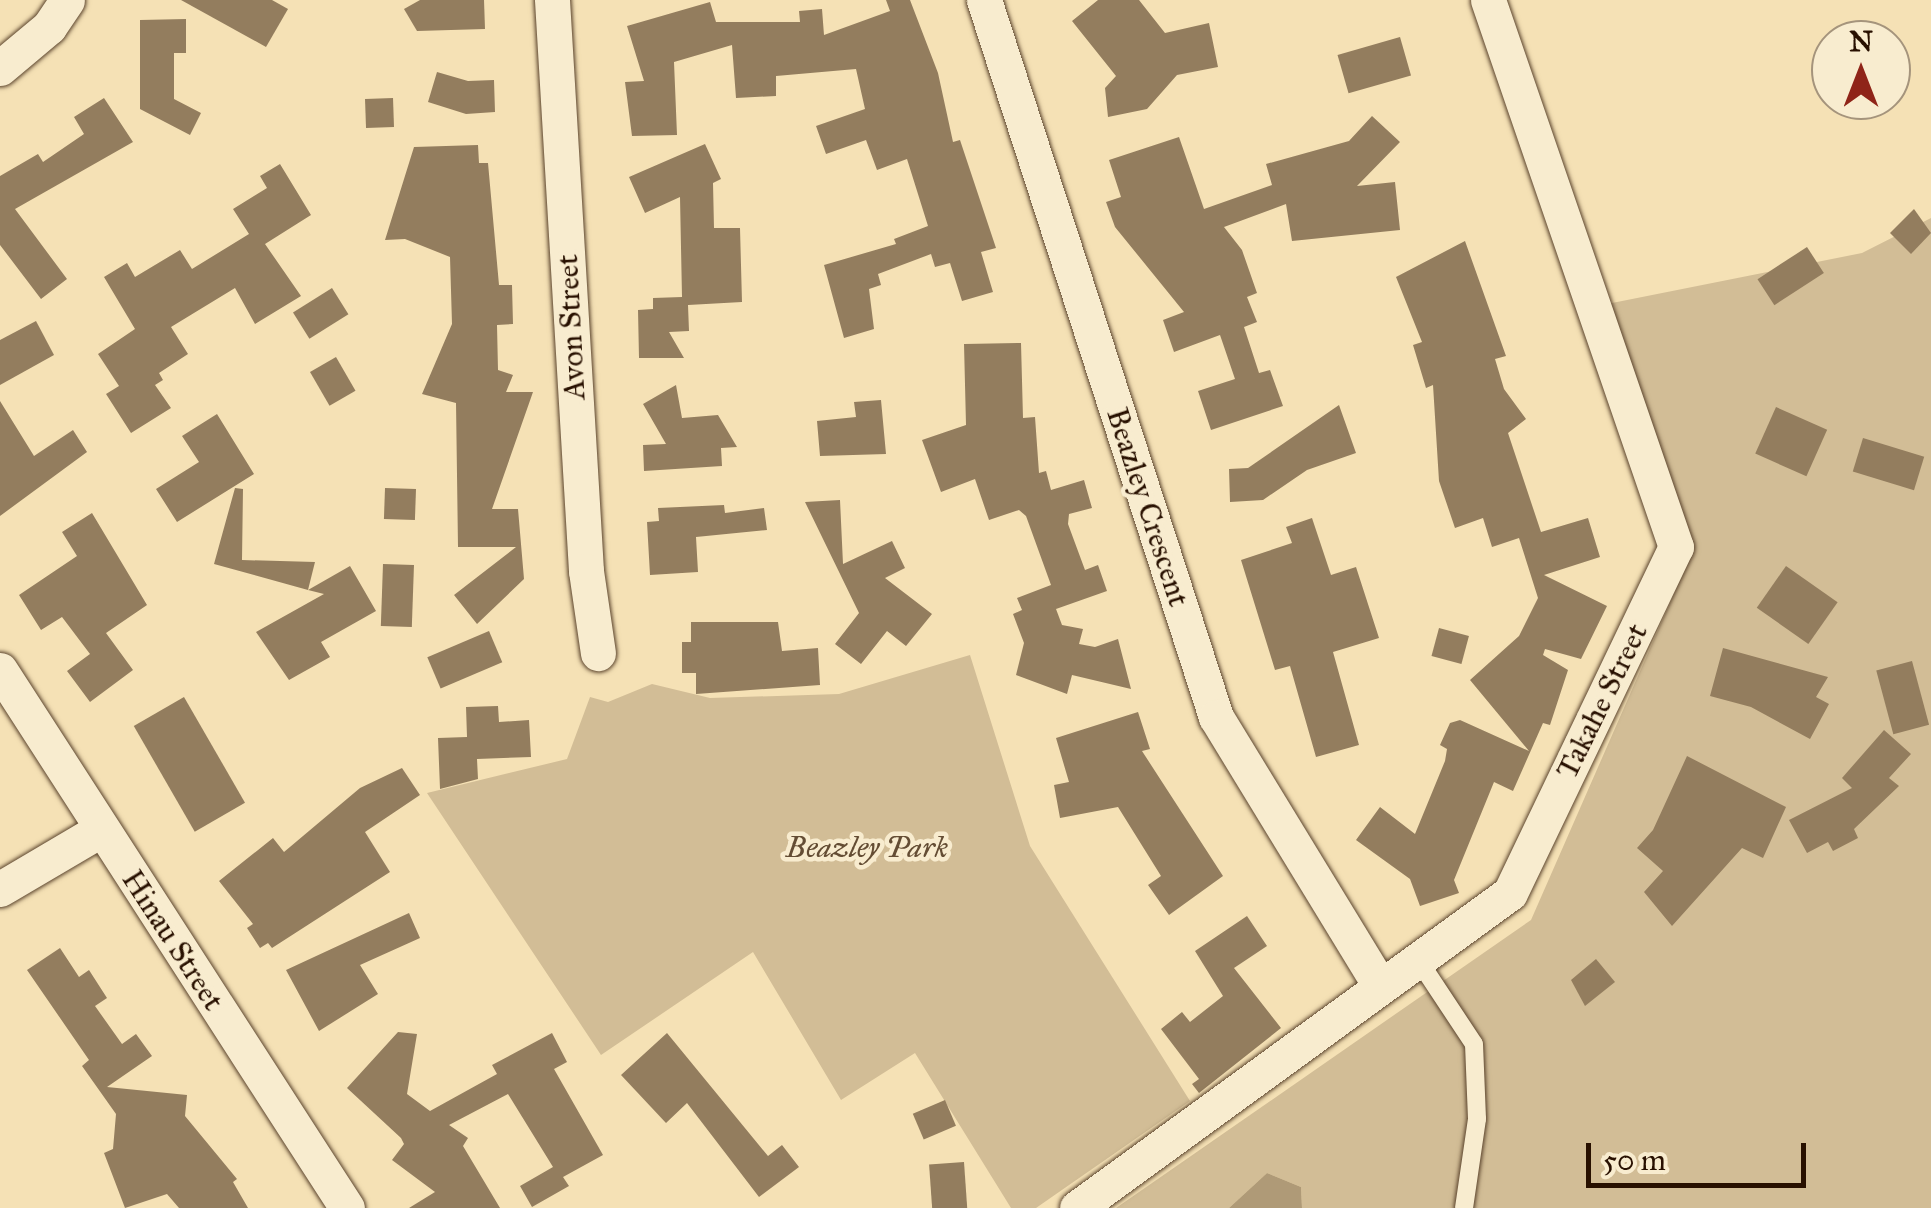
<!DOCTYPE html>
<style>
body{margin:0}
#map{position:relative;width:1931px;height:1208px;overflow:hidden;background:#f5e1b5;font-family:"IM FELL Great Primer",serif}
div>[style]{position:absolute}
.green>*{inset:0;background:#d2bd96}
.water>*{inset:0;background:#af9a77}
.building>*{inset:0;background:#937d5e;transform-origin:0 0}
.roads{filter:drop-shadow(0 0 2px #5b442d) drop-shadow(0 0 2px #5b442d)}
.service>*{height:18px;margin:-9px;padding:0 9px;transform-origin:9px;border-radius:9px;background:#f8eccf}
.minor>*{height:35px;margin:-17.5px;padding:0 17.5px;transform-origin:17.5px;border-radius:17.5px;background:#f8eccf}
span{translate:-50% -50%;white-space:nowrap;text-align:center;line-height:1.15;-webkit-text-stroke:9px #f8eccf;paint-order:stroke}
.street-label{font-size:30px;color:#281000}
.park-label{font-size:30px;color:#644d34;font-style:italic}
.north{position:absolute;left:1811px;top:20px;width:100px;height:100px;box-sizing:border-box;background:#f8eccf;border:2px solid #a5947c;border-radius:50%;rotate:0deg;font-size:28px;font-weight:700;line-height:40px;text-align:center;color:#281000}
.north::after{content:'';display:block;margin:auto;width:35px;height:45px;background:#8f2418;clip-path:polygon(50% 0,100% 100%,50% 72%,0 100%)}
.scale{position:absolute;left:1586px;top:1143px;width:220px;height:45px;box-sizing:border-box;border:5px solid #281000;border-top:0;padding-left:12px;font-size:30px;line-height:35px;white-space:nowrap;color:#281000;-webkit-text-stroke:8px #f8eccf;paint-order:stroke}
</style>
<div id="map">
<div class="green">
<div style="clip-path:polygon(1931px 218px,1931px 1208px,1302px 1208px,1301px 1187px,1267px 1173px,1229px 1208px,1116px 1208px,1531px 920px,1684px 571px,1597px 306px,1862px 253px)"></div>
<div style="clip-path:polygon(970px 655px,1030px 846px,1190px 1101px,1036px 1208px,1011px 1208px,915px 1053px,841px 1100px,753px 952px,601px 1055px,427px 793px,567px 759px,590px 697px,608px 702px,652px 684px,710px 698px,839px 694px)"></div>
</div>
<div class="water">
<div style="clip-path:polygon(1267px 1173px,1301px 1187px,1302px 1208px,1229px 1208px)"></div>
</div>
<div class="building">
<div style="clip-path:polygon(181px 0,272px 0,288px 9px,266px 47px)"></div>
<div style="clip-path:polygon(420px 0,484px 0,485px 29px,417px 31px,404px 9px)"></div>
<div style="clip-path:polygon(886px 0,910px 0,938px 73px,953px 142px,960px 140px,996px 248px,981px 252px,993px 292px,962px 301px,950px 263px,935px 267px,931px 254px,878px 274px,881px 285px,869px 289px,874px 329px,844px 338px,824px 265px,896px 244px,894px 239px,928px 226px,907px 159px,877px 170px,866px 140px,826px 154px,816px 126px,865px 109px,856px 69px,776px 76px,776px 96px,736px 98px,732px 45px,674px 62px,677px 135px,632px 136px,625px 82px,644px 81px,627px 26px,710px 2px,716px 22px,800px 22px,799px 11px,822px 9px,824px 35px,890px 11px)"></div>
<div style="clip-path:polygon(1098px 0,1139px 0,1165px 33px,1209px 23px,1218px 67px,1177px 75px,1147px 109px,1108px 117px,1105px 88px,1116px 76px,1072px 21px)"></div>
<div style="clip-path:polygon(186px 19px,186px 53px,174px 53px,174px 99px,201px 113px,190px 135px,140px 109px,140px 20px)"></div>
<div style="left:1400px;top:37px;width:40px;height:65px;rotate:74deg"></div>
<div style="clip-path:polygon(437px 72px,468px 81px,494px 80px,495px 112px,466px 114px,428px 102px)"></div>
<div style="clip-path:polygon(104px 98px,133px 142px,15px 209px,67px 279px,41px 299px,0 245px,0 176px,38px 154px,43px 162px,84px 134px,74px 117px)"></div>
<div style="left:393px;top:98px;width:29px;height:28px;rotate:88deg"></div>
<div style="clip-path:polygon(1372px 116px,1400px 142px,1357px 186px,1395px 182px,1400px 230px,1292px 241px,1286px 204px,1224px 227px,1242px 250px,1257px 293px,1247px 297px,1257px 322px,1244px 327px,1259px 373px,1270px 370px,1283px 406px,1211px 430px,1198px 391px,1235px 379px,1220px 335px,1174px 352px,1163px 320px,1184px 312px,1115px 227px,1106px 202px,1121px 197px,1109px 160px,1179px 137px,1204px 209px,1272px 185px,1266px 164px,1349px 141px)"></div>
<div style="clip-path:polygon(705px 144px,721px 179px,713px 183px,714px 228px,740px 228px,742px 302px,688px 305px,689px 331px,669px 332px,684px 358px,639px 358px,638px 310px,653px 309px,653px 298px,682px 297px,680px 197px,645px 213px,629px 177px)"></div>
<div style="clip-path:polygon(478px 145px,479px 163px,488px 163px,499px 285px,512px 285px,513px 324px,497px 325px,498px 370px,513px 375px,506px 392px,533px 392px,492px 509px,518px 509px,524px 579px,477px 624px,454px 595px,516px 547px,458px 547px,456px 403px,422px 394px,452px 324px,450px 257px,405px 239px,385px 240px,414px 147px)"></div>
<div style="clip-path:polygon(280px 164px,311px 215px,265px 244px,301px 296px,255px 324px,235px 288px,171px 327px,188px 354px,159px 373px,163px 380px,155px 385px,171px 408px,131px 433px,106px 394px,119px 386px,98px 354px,135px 329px,104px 277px,127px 263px,135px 277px,180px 250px,192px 269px,249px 234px,233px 209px,267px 188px,260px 176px)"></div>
<div style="clip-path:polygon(1914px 209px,1931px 233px,1911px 254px,1890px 233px)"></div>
<div style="clip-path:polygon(1465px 241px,1506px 356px,1495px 359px,1504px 389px,1526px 419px,1508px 433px,1541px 532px,1588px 518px,1600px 557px,1544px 575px,1607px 606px,1581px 659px,1545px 649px,1543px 655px,1568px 670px,1550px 725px,1543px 723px,1513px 791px,1494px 782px,1454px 880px,1459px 893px,1420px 906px,1410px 879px,1356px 840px,1380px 807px,1415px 834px,1445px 761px,1447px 749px,1440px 745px,1450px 723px,1460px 720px,1529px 751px,1470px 680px,1519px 636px,1538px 598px,1519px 538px,1492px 547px,1483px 518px,1455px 528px,1439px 481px,1433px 385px,1426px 388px,1413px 345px,1422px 342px,1396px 277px)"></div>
<div style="left:1807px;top:247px;width:31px;height:59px;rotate:57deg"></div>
<div style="left:332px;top:288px;width:31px;height:46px;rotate:58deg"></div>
<div style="clip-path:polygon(36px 321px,54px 355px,0 385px,0 340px)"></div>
<div style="clip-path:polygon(1021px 343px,1023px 418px,1035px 417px,1039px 473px,1046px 471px,1051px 490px,1084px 480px,1092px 508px,1069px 514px,1068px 524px,1085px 570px,1098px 565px,1107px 591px,1056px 609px,1062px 625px,1083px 629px,1079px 644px,1095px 647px,1118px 639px,1131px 689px,1072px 675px,1067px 694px,1016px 675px,1024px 643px,1013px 614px,1022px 610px,1017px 598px,1051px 585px,1026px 516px,1019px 510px,989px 520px,975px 479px,941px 492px,922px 440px,966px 425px,964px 344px)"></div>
<div style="left:336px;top:357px;width:39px;height:30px;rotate:60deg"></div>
<div style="clip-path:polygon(676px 385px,682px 418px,718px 415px,737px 447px,721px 448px,722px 466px,644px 471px,643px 445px,666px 444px,643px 404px)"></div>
<div style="clip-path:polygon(881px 400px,886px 454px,820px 456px,817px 421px,856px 417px,854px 402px)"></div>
<div style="clip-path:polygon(0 401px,34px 456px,73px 430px,87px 452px,0 516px)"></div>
<div style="clip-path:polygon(1339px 405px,1356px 453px,1307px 470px,1263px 500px,1230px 502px,1229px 469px,1248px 468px)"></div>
<div style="left:1776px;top:407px;width:56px;height:51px;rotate:24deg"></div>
<div style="clip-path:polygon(217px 414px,254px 474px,177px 522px,156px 489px,199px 462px,182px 436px)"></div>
<div style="left:1863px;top:438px;width:64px;height:35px;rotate:17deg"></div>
<div style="clip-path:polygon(235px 488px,243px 489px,242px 560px,315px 562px,308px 590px,214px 564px)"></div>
<div style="left:416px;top:489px;width:31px;height:31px;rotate:92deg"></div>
<div style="clip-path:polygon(840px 500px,843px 564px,892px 541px,905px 568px,885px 578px,932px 614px,906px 646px,887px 631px,861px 664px,835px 644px,859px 613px,805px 502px)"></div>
<div style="clip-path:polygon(724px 505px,725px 513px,764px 508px,767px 530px,696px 537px,698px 572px,650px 575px,647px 522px,659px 521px,658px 508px)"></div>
<div style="clip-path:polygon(92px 513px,147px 605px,106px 633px,133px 670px,90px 702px,67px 671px,90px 654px,62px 617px,41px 630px,19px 595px,77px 556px,62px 532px)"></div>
<div style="clip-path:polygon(1312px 518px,1331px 575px,1356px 567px,1379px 638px,1333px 652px,1359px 745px,1316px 757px,1290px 666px,1275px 670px,1241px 560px,1292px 543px,1286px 527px)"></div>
<div style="left:383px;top:564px;width:31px;height:62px;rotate:2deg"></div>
<div style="clip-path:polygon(350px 566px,376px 611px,321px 642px,330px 657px,289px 680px,256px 632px,324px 594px,308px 590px)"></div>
<div style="left:1786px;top:566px;width:63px;height:51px;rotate:35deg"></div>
<div style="clip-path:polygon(691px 622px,778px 622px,782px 651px,818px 648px,820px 685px,696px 694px,696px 673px,682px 673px,682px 642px,691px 642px)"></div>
<div style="left:1439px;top:628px;width:31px;height:29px;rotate:15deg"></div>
<div style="left:489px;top:631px;width:34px;height:67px;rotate:67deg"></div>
<div style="clip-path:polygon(1723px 648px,1828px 677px,1816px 697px,1829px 704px,1810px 739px,1751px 707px,1710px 696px)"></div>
<div style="left:1912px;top:661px;width:66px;height:37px;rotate:75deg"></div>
<div style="left:184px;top:697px;width:122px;height:58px;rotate:60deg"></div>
<div style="clip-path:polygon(498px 706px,499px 722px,529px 720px,531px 757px,477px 759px,478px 779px,440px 789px,438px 738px,467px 737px,466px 707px)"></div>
<div style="clip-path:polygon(1138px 712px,1150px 749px,1142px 751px,1223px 876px,1169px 915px,1148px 885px,1161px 876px,1118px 807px,1060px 818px,1054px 785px,1069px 782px,1056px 738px)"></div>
<div style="clip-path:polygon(1884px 730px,1911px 754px,1889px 778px,1899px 786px,1854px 829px,1858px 838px,1833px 851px,1828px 842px,1807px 853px,1789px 820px,1852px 788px,1842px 778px)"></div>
<div style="clip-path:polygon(1687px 756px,1786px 807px,1763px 858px,1742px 848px,1672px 926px,1644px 892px,1663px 871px,1637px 848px,1653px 830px)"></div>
<div style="clip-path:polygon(402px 768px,420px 795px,365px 832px,390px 872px,272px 948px,268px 943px,260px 948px,247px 928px,253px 924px,219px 881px,273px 838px,284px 852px,360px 788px)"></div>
<div style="clip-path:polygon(409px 913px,420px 938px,360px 965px,378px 994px,319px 1031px,286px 970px)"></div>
<div style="clip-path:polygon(1247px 916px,1267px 946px,1234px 968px,1281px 1028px,1199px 1093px,1192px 1084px,1199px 1079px,1161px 1029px,1182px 1012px,1190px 1022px,1223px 996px,1195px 951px)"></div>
<div style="clip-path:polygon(60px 948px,79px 977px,89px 970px,107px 998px,95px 1006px,122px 1044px,136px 1034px,152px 1056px,107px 1087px,187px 1095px,185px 1116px,237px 1179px,233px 1182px,248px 1208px,179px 1208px,167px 1194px,125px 1208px,104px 1153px,113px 1149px,116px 1114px,82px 1066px,89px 1060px,27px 970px)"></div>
<div style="clip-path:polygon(1596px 959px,1615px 982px,1585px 1006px,1571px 980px)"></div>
<div style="clip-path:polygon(398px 1032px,417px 1034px,407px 1094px,430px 1111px,497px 1074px,492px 1065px,552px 1033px,567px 1062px,554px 1069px,603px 1155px,563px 1177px,569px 1186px,532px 1207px,520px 1186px,553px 1167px,508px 1094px,449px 1125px,468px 1138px,463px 1146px,500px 1208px,409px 1208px,435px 1192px,392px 1160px,404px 1144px,401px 1138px,347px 1088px)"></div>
<div style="clip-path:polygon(667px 1033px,768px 1156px,782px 1145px,799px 1167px,759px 1197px,687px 1103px,666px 1123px,621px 1075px)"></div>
<div style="left:945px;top:1100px;width:28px;height:35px;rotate:67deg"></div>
<div style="left:964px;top:1162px;width:46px;height:35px;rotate:86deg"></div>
</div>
<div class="roads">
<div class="service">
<div style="left:1417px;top:958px;width:103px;rotate:56.5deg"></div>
<div style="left:1474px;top:1044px;width:75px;rotate:87.7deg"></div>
<div style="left:1477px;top:1119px;width:90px;rotate:98.3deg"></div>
</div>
<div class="minor">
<div style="left:552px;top:0;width:572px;rotate:86.59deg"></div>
<div style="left:586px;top:571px;width:83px;rotate:81.7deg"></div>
<div style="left:984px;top:0;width:754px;rotate:72.07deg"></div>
<div style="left:1216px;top:717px;width:313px;rotate:58.6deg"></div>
<div style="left:0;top:68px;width:64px;rotate:-39.9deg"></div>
<div style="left:49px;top:27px;width:32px;rotate:-56deg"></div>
<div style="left:0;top:670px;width:640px;rotate:57.18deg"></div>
<div style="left:0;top:889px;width:118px;rotate:-30.5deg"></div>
<div style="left:1077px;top:1208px;width:535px;rotate:-36.04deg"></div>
<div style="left:1510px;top:893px;width:384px;rotate:-64.4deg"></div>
<div style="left:1676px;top:547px;width:578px;rotate:-108.97deg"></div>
</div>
</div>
<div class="street-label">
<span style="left:571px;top:327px;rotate:-93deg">Avon Street</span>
<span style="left:1148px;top:507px;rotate:72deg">Beazley Crescent</span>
<span style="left:1602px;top:701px;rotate:-64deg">Takahe Street</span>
<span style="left:173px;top:940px;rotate:57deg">Hinau Street</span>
</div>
<div class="park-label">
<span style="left:867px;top:847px">Beazley Park</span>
</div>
<div class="north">N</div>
<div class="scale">50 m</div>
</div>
